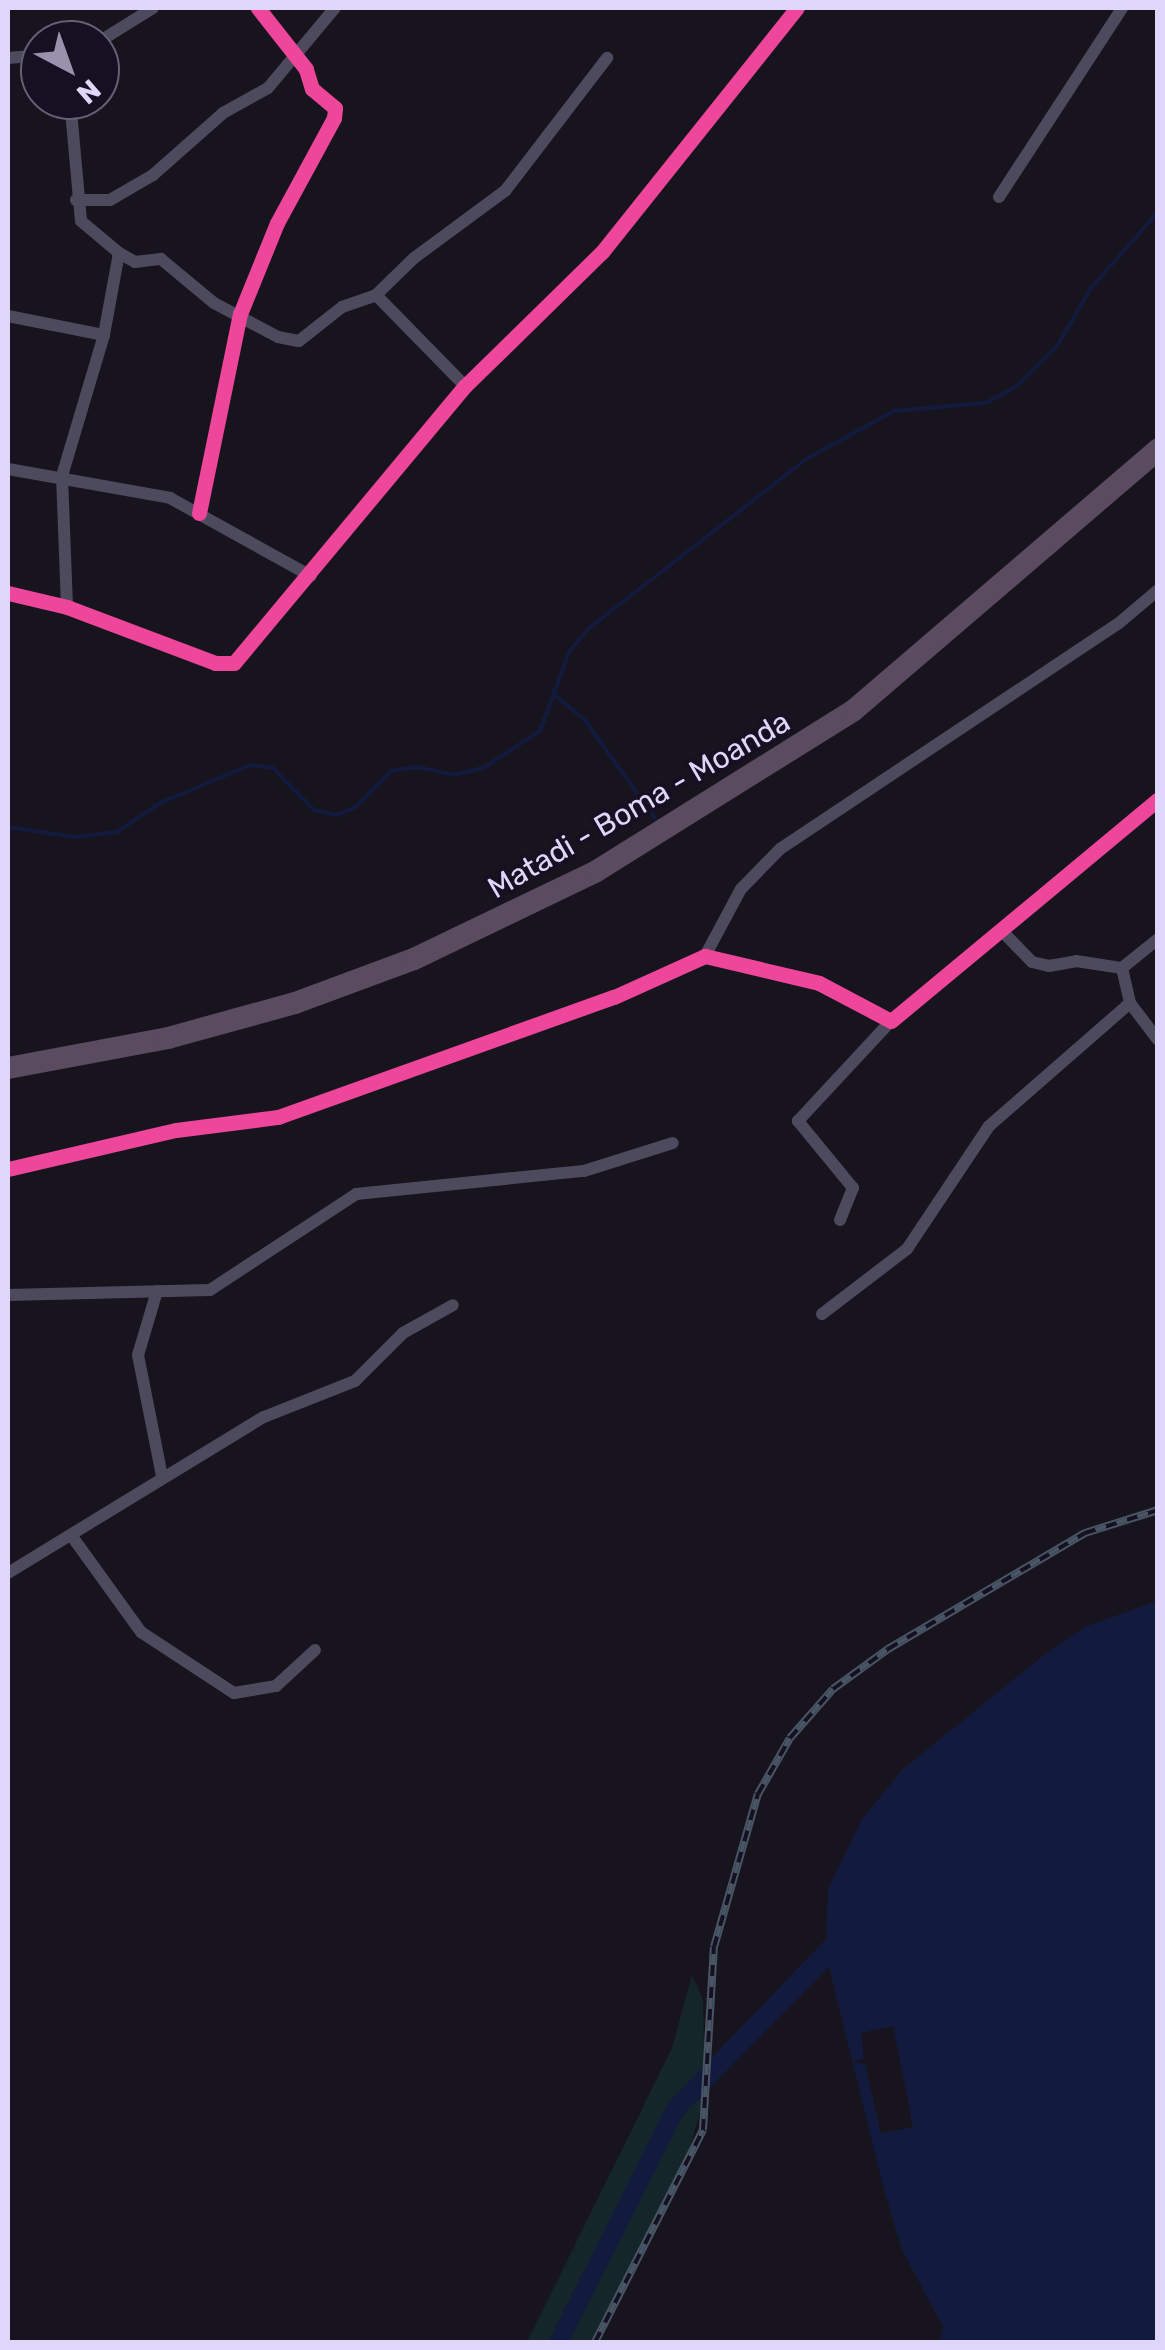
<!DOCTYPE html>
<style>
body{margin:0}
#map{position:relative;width:1165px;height:2350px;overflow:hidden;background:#17141e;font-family:Rubik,sans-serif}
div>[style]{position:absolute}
.green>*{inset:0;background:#142629}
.water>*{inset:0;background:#121b3d}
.pier>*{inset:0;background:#17141e}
.stream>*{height:4px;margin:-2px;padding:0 2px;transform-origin:2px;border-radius:2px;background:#121b3d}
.minor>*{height:12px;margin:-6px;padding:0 6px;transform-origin:6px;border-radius:6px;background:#4e4a5e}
.trunk>*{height:22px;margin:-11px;padding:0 11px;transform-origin:11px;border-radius:11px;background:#5a4b60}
.rail>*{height:8px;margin-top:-4px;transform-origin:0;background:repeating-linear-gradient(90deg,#161022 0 11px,#485565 0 22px);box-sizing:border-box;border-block:2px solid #485565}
.cycleway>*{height:15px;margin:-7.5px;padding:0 7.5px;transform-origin:7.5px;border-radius:7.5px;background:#ed469a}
span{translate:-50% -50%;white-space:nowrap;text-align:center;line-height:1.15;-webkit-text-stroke:8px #161022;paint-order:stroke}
.street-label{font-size:30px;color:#dfd6fa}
.frame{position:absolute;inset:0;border:10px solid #dfd6fa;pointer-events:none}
.north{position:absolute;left:20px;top:20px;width:100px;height:100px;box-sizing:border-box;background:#161022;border:2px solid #665f78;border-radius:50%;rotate:139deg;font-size:28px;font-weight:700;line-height:40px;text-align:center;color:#dfd6fa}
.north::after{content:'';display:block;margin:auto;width:35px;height:45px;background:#9992ad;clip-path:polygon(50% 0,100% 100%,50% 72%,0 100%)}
</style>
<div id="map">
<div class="green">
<div style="clip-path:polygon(692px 1975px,703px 2000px,705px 2094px,686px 2162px,590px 2342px,569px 2342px,675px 2127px,696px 2099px,674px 2095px,548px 2342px,527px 2342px,672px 2048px)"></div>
</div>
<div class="water">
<div style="clip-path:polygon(1157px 1601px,1157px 2342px,940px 2342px,943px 2327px,902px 2250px,884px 2190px,829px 1967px,683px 2115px,569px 2342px,548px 2342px,667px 2104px,826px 1939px,828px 1889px,862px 1819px,903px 1769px,1045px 1654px,1087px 1626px)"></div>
</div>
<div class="pier">
<div style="clip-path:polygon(893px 2026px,913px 2127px,881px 2133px,865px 2064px,851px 2062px,864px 2059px,861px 2033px)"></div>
</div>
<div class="stream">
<div style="left:555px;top:695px;width:38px;rotate:40deg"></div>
<div style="left:584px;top:719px;width:122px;rotate:54.4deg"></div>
<div style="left:8px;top:827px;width:68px;rotate:8.5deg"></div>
<div style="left:75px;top:837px;width:42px;rotate:-6.8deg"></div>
<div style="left:117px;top:832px;width:52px;rotate:-34deg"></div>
<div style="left:160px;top:803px;width:98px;rotate:-22.9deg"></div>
<div style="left:250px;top:765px;width:23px;rotate:7deg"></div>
<div style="left:273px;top:768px;width:59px;rotate:45.7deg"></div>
<div style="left:314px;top:810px;width:24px;rotate:12deg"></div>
<div style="left:337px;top:815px;width:22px;rotate:-24deg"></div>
<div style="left:357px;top:806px;width:49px;rotate:-45.8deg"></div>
<div style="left:391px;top:771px;width:26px;rotate:-9deg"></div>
<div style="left:417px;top:767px;width:38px;rotate:12deg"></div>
<div style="left:454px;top:775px;width:32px;rotate:-14deg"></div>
<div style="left:485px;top:767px;width:66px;rotate:-33.2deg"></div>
<div style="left:540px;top:731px;width:84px;rotate:-69.8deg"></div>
<div style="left:569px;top:652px;width:30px;rotate:-50deg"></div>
<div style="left:588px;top:629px;width:276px;rotate:-37.9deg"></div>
<div style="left:806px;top:459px;width:100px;rotate:-28.6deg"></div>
<div style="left:894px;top:411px;width:92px;rotate:-5deg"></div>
<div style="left:986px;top:403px;width:35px;rotate:-29deg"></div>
<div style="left:1017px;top:386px;width:57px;rotate:-45deg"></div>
<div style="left:1057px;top:346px;width:67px;rotate:-59.6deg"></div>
<div style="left:1091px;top:288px;width:101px;rotate:-48.6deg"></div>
</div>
<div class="minor">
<div style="left:100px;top:41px;width:62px;rotate:-31.9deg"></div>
<div style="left:8px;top:58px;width:32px;rotate:-5deg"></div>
<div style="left:70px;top:100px;width:121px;rotate:84.8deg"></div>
<div style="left:81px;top:221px;width:50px;rotate:40.1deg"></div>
<div style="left:119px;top:253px;width:83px;rotate:100.4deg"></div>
<div style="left:999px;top:197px;width:225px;rotate:-56.9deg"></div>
<div style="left:76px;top:200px;width:34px"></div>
<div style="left:110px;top:200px;width:50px;rotate:-30.2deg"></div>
<div style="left:153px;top:175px;width:94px;rotate:-41.5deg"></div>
<div style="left:223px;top:113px;width:51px;rotate:-29.1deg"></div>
<div style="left:268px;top:88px;width:104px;rotate:-50.1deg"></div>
<div style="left:119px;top:253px;width:18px;rotate:29deg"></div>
<div style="left:135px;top:262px;width:26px;rotate:-7deg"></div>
<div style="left:161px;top:259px;width:69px;rotate:39.7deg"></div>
<div style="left:214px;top:303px;width:72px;rotate:28deg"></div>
<div style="left:278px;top:337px;width:21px;rotate:11deg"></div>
<div style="left:299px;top:341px;width:55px;rotate:-38.3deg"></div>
<div style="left:342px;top:307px;width:36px;rotate:-19deg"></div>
<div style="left:376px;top:295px;width:127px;rotate:45.6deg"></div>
<div style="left:376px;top:295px;width:53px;rotate:-44.2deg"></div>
<div style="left:414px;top:258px;width:113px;rotate:-36.4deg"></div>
<div style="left:505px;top:191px;width:168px;rotate:-52.5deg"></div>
<div style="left:8px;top:316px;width:98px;rotate:11.2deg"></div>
<div style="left:104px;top:335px;width:147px;rotate:106.6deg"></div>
<div style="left:62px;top:476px;width:131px;rotate:87.8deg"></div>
<div style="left:8px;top:469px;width:165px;rotate:10.1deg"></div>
<div style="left:170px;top:498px;width:161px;rotate:29deg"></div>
<div style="left:199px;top:513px;width:203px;rotate:-78.4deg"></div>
<div style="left:240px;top:314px;width:98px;rotate:-67.9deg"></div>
<div style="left:277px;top:223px;width:119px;rotate:-61.5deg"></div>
<div style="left:334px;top:118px;width:10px;rotate:-84deg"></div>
<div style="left:335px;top:108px;width:30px;rotate:-140deg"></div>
<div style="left:312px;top:89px;width:21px;rotate:-107deg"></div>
<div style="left:306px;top:69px;width:78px;rotate:-128.2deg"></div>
<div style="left:8px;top:593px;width:61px;rotate:13.3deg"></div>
<div style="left:67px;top:607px;width:158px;rotate:20.7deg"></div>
<div style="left:215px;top:663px;width:19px"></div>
<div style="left:234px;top:663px;width:361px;rotate:-50.2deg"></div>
<div style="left:465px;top:386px;width:192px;rotate:-44.4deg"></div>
<div style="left:602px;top:252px;width:312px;rotate:-51.4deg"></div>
<div style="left:1002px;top:931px;width:43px;rotate:45.9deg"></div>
<div style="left:1032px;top:962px;width:17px;rotate:13deg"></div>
<div style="left:1049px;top:966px;width:27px;rotate:-10deg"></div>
<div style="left:1076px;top:961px;width:47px;rotate:8.7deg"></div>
<div style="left:1122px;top:968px;width:46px;rotate:-38.9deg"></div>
<div style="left:705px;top:956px;width:76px;rotate:-61.8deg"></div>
<div style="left:741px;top:889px;width:56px;rotate:-45.7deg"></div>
<div style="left:780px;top:849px;width:407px;rotate:-33.7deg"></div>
<div style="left:1119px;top:623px;width:51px;rotate:-40.2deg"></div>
<div style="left:1122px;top:968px;width:36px;rotate:77deg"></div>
<div style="left:1130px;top:1003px;width:46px;rotate:52.9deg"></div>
<div style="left:8px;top:1169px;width:172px;rotate:-13.1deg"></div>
<div style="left:176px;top:1130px;width:103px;rotate:-7.3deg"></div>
<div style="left:278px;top:1117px;width:357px;rotate:-19.7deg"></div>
<div style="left:614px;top:997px;width:100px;rotate:-24.3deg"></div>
<div style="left:705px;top:956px;width:117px;rotate:13.3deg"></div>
<div style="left:819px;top:983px;width:81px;rotate:27.8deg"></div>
<div style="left:891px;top:1021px;width:347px;rotate:-39.7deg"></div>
<div style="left:840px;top:1220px;width:35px;rotate:-68deg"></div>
<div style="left:853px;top:1188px;width:87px;rotate:-129.4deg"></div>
<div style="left:798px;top:1121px;width:137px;rotate:-47.1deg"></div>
<div style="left:157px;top:1291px;width:67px;rotate:106.5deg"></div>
<div style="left:138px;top:1355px;width:123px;rotate:78.8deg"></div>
<div style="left:8px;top:1295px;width:202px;rotate:-1.4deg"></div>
<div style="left:210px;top:1290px;width:175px;rotate:-33.3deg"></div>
<div style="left:356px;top:1194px;width:229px;rotate:-5.8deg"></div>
<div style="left:584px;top:1171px;width:93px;rotate:-17.5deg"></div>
<div style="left:822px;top:1314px;width:107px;rotate:-37.4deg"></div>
<div style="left:907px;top:1249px;width:148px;rotate:-56.3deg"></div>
<div style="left:989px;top:1126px;width:187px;rotate:-41.1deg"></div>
<div style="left:71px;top:1535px;width:120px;rotate:54.2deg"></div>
<div style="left:141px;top:1632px;width:111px;rotate:33.3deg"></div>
<div style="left:234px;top:1693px;width:43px;rotate:-9.5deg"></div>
<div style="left:276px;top:1686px;width:53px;rotate:-42.7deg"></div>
<div style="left:8px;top:1573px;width:300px;rotate:-31.4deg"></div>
<div style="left:264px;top:1417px;width:98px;rotate:-21.6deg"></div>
<div style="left:355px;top:1381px;width:68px;rotate:-45deg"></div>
<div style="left:403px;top:1333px;width:57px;rotate:-29.2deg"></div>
</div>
<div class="trunk">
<div style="left:8px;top:1068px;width:163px;rotate:-10.6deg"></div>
<div style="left:168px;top:1038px;width:132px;rotate:-15.4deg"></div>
<div style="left:295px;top:1003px;width:127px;rotate:-20.3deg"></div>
<div style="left:414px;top:959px;width:201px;rotate:-25.7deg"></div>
<div style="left:595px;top:872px;width:305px;rotate:-32deg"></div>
<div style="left:854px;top:710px;width:401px;rotate:-40.6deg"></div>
</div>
<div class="rail">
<div style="left:595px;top:2342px;width:238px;rotate:-63deg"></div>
<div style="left:703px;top:2130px;width:183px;rotate:-86.6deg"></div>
<div style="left:714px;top:1947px;width:159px;rotate:-74deg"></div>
<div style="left:758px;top:1794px;width:64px;rotate:-60.3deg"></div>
<div style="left:790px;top:1738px;width:65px;rotate:-48.7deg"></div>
<div style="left:833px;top:1689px;width:68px;rotate:-36deg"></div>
<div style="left:888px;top:1649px;width:229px;rotate:-30.5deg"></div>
<div style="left:1085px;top:1533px;width:77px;rotate:-17.5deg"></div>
</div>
<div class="cycleway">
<div style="left:199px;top:513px;width:203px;rotate:-78.4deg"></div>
<div style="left:240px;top:314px;width:98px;rotate:-67.9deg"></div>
<div style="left:277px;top:223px;width:119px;rotate:-61.5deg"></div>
<div style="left:334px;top:118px;width:10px;rotate:-84deg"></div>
<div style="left:335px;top:108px;width:30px;rotate:-140deg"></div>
<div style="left:312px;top:89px;width:21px;rotate:-107deg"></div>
<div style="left:306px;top:69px;width:78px;rotate:-128.2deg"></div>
<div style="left:8px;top:593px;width:61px;rotate:13.3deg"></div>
<div style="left:67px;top:607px;width:158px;rotate:20.7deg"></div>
<div style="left:215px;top:663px;width:19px"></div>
<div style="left:234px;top:663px;width:361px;rotate:-50.2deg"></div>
<div style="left:465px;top:386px;width:192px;rotate:-44.4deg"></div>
<div style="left:602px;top:252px;width:312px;rotate:-51.4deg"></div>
<div style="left:8px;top:1169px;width:172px;rotate:-13.1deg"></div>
<div style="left:176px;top:1130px;width:103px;rotate:-7.3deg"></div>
<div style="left:278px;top:1117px;width:357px;rotate:-19.7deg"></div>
<div style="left:614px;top:997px;width:100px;rotate:-24.3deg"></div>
<div style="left:705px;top:956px;width:117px;rotate:13.3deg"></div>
<div style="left:819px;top:983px;width:81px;rotate:27.8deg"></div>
<div style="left:891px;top:1021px;width:347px;rotate:-39.7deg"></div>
</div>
<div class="street-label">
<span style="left:639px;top:805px;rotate:-30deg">Matadi - Boma - Moanda</span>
</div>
<div class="frame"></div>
<div class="north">N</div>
</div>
